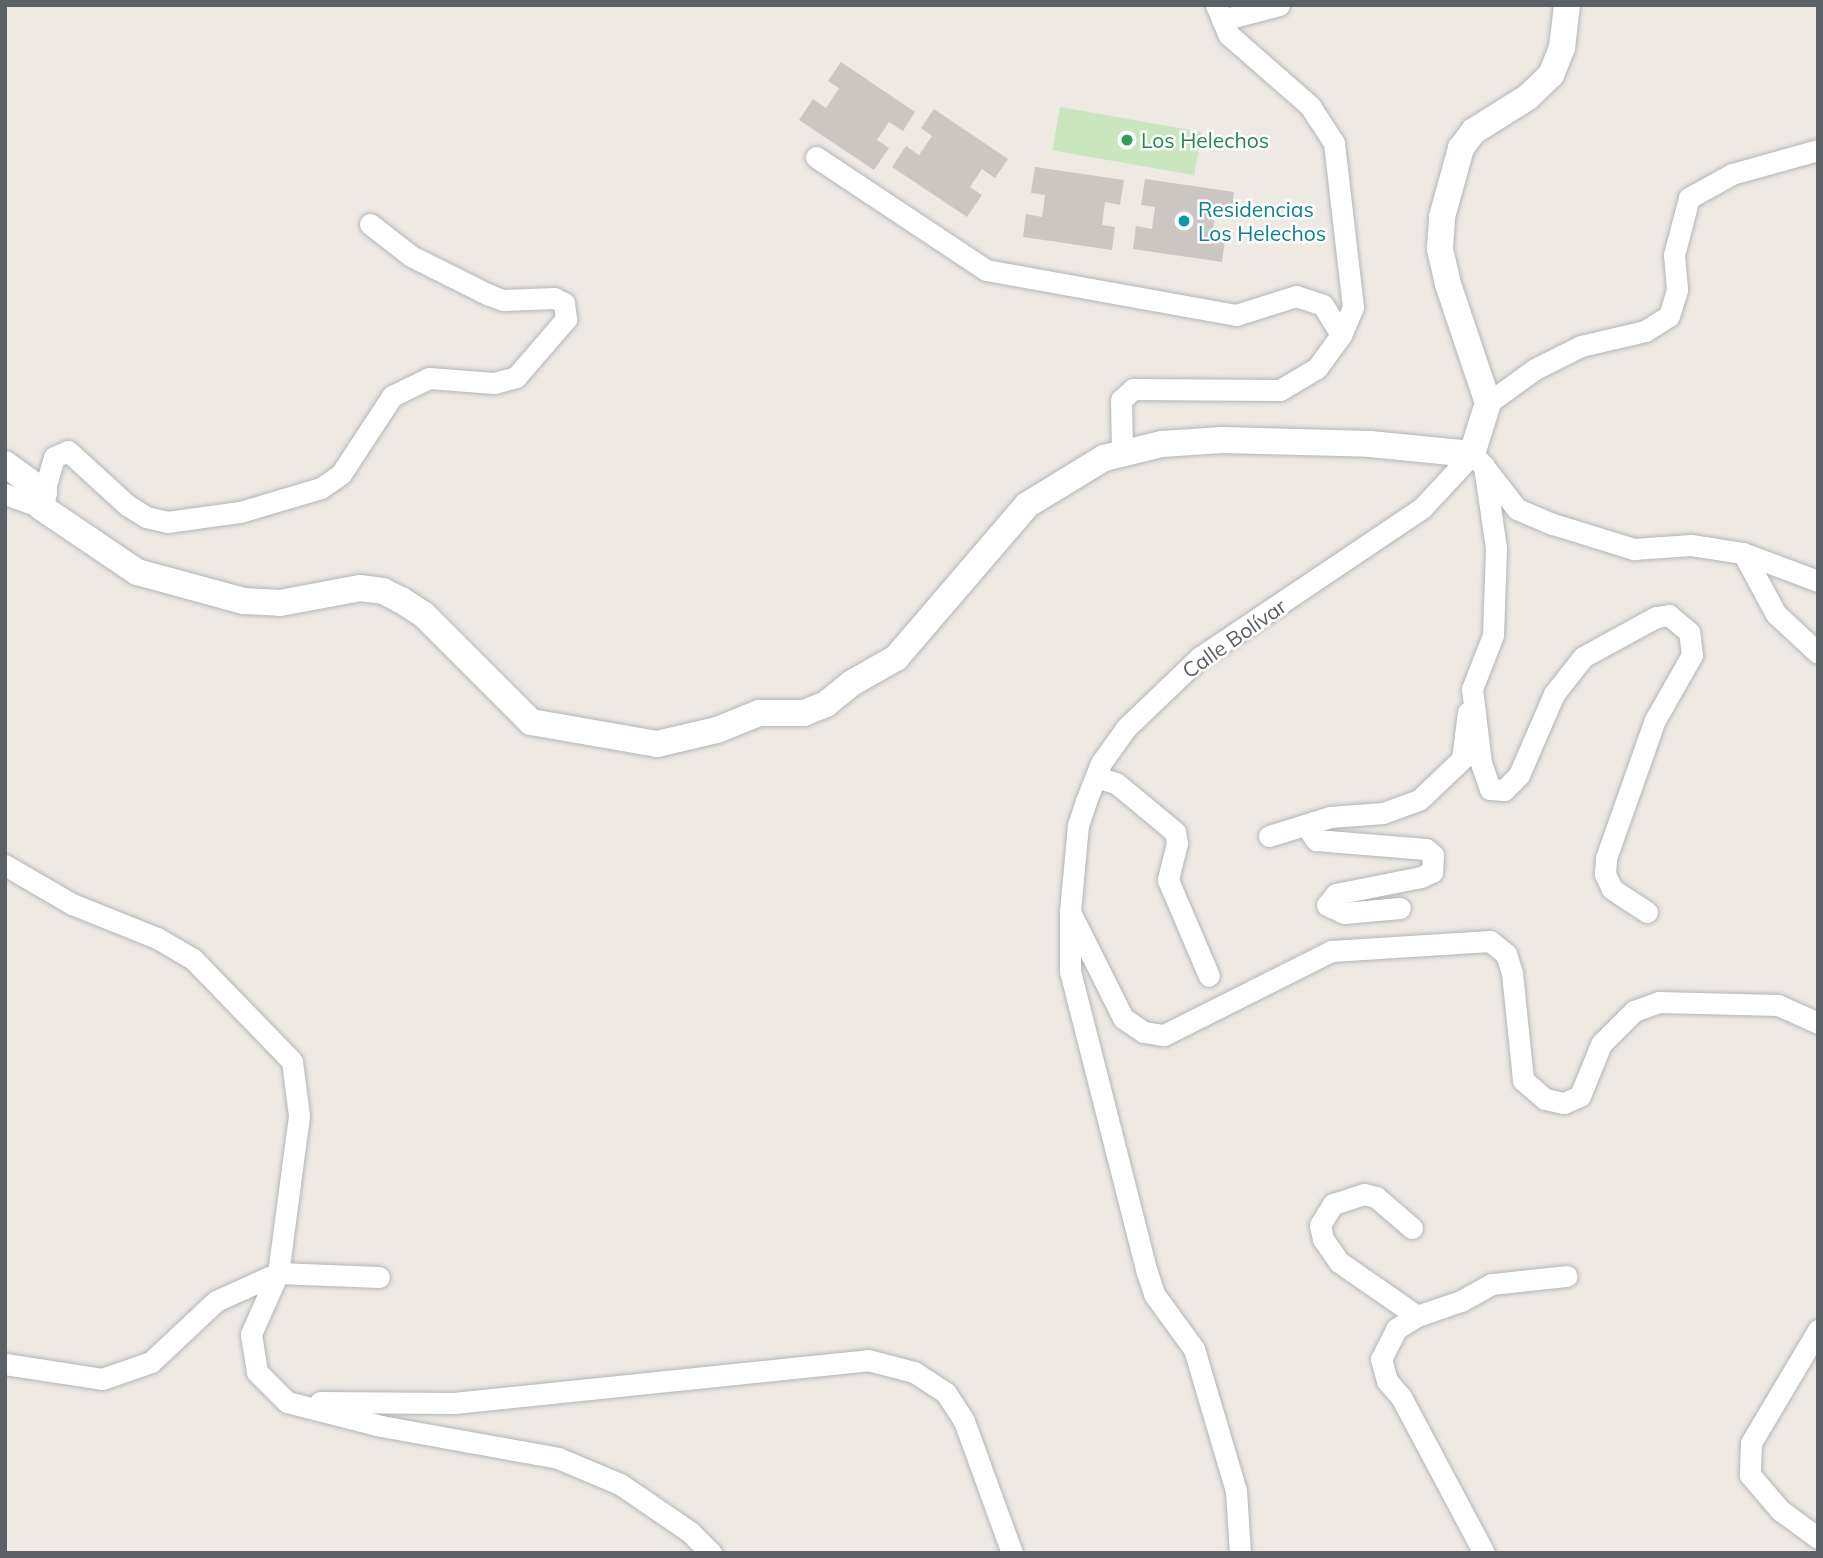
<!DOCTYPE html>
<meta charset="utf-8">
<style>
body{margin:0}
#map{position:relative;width:1823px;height:1558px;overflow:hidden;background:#eee9e3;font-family:Mulish,sans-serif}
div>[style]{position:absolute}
.green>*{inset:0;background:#c9e6bf;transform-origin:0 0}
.building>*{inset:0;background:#cbc6c2}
.roads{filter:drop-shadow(0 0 2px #b1b6b9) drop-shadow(0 0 2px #b1b6b9)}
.minor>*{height:21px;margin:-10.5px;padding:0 10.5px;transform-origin:10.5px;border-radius:10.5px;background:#fff}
.tertiary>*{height:26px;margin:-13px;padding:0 13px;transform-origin:13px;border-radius:13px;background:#fff}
.dots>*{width:19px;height:19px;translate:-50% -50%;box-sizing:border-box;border:4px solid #fff;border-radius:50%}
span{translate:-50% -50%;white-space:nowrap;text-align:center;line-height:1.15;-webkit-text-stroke:5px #fff;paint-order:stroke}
.leisure-label{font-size:21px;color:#27864d}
.left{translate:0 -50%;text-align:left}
.culture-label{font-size:21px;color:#0d838f}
.street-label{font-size:21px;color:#5b6164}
.frame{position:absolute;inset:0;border:7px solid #5b6164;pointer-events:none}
</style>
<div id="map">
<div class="green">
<div style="left:1060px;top:107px;width:144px;height:44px;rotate:10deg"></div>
</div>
<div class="building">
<div style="clip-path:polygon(841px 62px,915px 112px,903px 131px,889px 122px,877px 140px,889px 148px,874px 170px,799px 120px,813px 99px,826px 108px,839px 88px,828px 81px)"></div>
<div style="clip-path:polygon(934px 109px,1008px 159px,995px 178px,982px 169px,970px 187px,982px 195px,967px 217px,892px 167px,906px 146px,919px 155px,932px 136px,921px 128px)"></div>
<div style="clip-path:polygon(1035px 167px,1124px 180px,1120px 205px,1105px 202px,1102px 225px,1115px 227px,1112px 250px,1023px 237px,1026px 214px,1042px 217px,1045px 195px,1031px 193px)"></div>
<div style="clip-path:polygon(1145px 179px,1234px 192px,1231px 217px,1215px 214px,1212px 237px,1225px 240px,1222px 262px,1133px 249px,1136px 226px,1152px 229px,1155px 207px,1141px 205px)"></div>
</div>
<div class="roads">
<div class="minor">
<div style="left:1216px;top:5px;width:33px;rotate:67deg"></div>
<div style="left:1229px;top:35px;width:108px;rotate:41.2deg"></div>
<div style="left:1310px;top:106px;width:44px;rotate:57deg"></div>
<div style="left:1334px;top:143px;width:165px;rotate:83.4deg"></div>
<div style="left:1353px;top:307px;width:30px;rotate:113deg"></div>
<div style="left:1222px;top:20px;width:59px;rotate:-14.7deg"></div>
<div style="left:816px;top:157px;width:204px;rotate:33.6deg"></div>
<div style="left:986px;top:270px;width:254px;rotate:10.2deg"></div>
<div style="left:1236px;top:315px;width:63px;rotate:-17.6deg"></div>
<div style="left:1296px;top:296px;width:28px;rotate:18deg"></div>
<div style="left:1323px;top:305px;width:35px;rotate:59deg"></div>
<div style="left:1341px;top:335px;width:41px;rotate:126deg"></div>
<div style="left:1317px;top:368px;width:43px;rotate:149.3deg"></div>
<div style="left:1280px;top:390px;width:147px;rotate:-179.6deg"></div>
<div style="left:1133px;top:389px;width:16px;rotate:137deg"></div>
<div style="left:1121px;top:400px;width:51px;rotate:88.9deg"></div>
<div style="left:1488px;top:403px;width:58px;rotate:-35.9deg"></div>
<div style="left:1535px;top:369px;width:51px;rotate:-26.6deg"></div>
<div style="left:1581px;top:346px;width:66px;rotate:-13.2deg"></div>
<div style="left:1645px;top:331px;width:28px;rotate:-32deg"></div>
<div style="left:1669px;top:316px;width:28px;rotate:-73deg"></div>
<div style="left:1677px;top:289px;width:34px;rotate:-95deg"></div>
<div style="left:1674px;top:255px;width:59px;rotate:-75.3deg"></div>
<div style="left:1689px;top:198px;width:49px;rotate:-29.2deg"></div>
<div style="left:1732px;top:174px;width:89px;rotate:-15.6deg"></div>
<div style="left:1485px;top:468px;width:52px;rotate:52deg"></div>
<div style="left:1517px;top:509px;width:39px;rotate:23deg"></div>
<div style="left:1553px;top:524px;width:85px;rotate:17.2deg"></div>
<div style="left:1634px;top:549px;width:57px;rotate:-4deg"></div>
<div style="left:1691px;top:545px;width:53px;rotate:8.7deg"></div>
<div style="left:1743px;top:553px;width:80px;rotate:20.5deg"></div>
<div style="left:44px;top:492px;width:36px;rotate:-74deg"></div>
<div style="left:54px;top:457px;width:15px;rotate:-23deg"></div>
<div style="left:68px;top:451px;width:80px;rotate:42.5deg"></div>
<div style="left:127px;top:505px;width:22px;rotate:32deg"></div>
<div style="left:146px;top:517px;width:22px;rotate:13deg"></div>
<div style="left:167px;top:522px;width:74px;rotate:-7.8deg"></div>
<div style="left:240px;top:512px;width:84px;rotate:-16.5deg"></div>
<div style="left:321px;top:488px;width:24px;rotate:-35deg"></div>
<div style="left:341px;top:474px;width:93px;rotate:-56.8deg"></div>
<div style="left:392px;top:396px;width:41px;rotate:-25.9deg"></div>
<div style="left:429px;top:378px;width:65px;rotate:4.4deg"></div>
<div style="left:494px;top:383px;width:23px;rotate:-15deg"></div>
<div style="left:516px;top:377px;width:77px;rotate:-49.2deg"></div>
<div style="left:566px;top:319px;width:16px;rotate:-97deg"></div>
<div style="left:564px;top:303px;width:11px;rotate:-153deg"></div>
<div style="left:554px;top:298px;width:51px;rotate:177.8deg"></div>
<div style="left:503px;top:300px;width:15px;rotate:-160deg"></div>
<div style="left:489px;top:295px;width:87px;rotate:-153.4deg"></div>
<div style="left:411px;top:256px;width:52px;rotate:-142deg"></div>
<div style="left:5px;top:494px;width:38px;rotate:20deg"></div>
<div style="left:1743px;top:553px;width:69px;rotate:61.6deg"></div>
<div style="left:1776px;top:614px;width:57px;rotate:42.9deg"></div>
<div style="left:1096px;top:777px;width:21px;rotate:17deg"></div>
<div style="left:1116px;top:783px;width:77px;rotate:39.7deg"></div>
<div style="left:1175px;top:832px;width:11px;rotate:80deg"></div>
<div style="left:1177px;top:843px;width:38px;rotate:104deg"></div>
<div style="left:1168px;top:880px;width:104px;rotate:66.9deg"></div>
<div style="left:1314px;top:822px;width:11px;rotate:105deg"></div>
<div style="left:1311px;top:833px;width:9px;rotate:54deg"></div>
<div style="left:1316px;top:840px;width:110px;rotate:4.7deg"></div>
<div style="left:1426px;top:849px;width:9px;rotate:41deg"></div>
<div style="left:1433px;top:855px;width:17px;rotate:93deg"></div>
<div style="left:1432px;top:872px;width:12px;rotate:156deg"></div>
<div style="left:1421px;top:877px;width:87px;rotate:168.7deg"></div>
<div style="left:1336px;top:894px;width:14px;rotate:129deg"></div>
<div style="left:1327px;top:905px;width:19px;rotate:25deg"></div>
<div style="left:1344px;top:913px;width:56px;rotate:-5.1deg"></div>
<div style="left:1269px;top:836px;width:64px;rotate:-17.3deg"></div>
<div style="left:1330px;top:817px;width:53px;rotate:-4.3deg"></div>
<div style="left:1383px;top:813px;width:38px;rotate:-20deg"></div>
<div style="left:1419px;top:800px;width:59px;rotate:-43.6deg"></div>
<div style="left:1462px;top:759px;width:47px;rotate:-82.7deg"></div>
<div style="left:5px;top:865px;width:78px;rotate:30.2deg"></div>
<div style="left:72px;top:904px;width:92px;rotate:21.8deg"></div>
<div style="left:157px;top:938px;width:42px;rotate:30.3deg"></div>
<div style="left:193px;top:959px;width:142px;rotate:45.9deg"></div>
<div style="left:292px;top:1061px;width:55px;rotate:82.7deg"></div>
<div style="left:299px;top:1116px;width:158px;rotate:97.6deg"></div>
<div style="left:278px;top:1273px;width:67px;rotate:113.9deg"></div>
<div style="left:251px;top:1334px;width:38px;rotate:81deg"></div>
<div style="left:257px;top:1372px;width:42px;rotate:45deg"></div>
<div style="left:287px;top:1402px;width:97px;rotate:14.3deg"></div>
<div style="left:381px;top:1426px;width:180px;rotate:10.2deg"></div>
<div style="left:558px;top:1458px;width:67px;rotate:22.8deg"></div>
<div style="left:620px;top:1484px;width:85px;rotate:34.4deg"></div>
<div style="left:690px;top:1532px;width:30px;rotate:45deg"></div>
<div style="left:1647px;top:912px;width:42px;rotate:-146.7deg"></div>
<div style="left:1612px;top:889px;width:17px;rotate:-115deg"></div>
<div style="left:1605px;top:874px;width:16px;rotate:-86deg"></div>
<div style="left:1606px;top:858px;width:146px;rotate:-70.5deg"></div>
<div style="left:1655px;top:720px;width:75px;rotate:-60.4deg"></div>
<div style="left:1692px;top:655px;width:23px;rotate:-97deg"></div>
<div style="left:1689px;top:632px;width:26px;rotate:-140deg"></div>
<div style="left:1669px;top:615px;width:13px;rotate:171deg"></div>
<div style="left:1656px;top:617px;width:83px;rotate:151.3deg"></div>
<div style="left:1583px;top:657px;width:47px;rotate:128.1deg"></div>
<div style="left:1554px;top:694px;width:88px;rotate:113.4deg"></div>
<div style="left:1519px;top:775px;width:21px;rotate:135deg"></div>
<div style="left:1504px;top:790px;width:14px;rotate:-176deg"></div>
<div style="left:1490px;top:789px;width:28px;rotate:-109deg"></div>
<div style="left:1481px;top:763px;width:75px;rotate:-96.9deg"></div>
<div style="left:1472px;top:689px;width:58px;rotate:-68.7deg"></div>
<div style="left:1493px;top:635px;width:87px;rotate:-88deg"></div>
<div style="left:1496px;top:548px;width:83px;rotate:-98.3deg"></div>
<div style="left:1484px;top:466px;width:17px;rotate:-135deg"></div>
<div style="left:1472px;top:454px;width:74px;rotate:132.8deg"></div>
<div style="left:1422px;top:508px;width:267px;rotate:146.1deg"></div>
<div style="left:1200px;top:657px;width:103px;rotate:136.2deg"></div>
<div style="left:1126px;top:728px;width:43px;rotate:125.5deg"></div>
<div style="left:1101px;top:763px;width:41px;rotate:111.5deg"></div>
<div style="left:1086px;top:801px;width:25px;rotate:108deg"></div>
<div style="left:1078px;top:825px;width:87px;rotate:95.3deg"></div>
<div style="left:1070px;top:912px;width:119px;rotate:63.4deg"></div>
<div style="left:1123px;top:1018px;width:25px;rotate:34deg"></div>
<div style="left:1144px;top:1032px;width:20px;rotate:9deg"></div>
<div style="left:1164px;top:1035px;width:187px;rotate:-26.7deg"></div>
<div style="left:1331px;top:951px;width:159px;rotate:-3.6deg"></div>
<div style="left:1490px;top:941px;width:21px;rotate:39deg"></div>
<div style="left:1506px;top:954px;width:20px;rotate:72deg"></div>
<div style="left:1512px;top:973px;width:108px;rotate:84.1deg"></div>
<div style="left:1523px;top:1080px;width:29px;rotate:41deg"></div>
<div style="left:1545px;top:1099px;width:19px;rotate:12deg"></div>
<div style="left:1564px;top:1103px;width:17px;rotate:-24deg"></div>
<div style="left:1580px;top:1096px;width:56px;rotate:-68deg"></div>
<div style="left:1601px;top:1044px;width:47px;rotate:-45deg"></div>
<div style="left:1634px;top:1011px;width:27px;rotate:-20deg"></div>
<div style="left:1659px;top:1002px;width:119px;rotate:1.4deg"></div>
<div style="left:1778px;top:1005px;width:44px;rotate:24.2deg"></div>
<div style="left:1070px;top:914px;width:57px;rotate:90deg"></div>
<div style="left:1070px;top:971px;width:311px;rotate:75.7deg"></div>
<div style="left:1147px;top:1272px;width:23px;rotate:72deg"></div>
<div style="left:1154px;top:1294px;width:68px;rotate:54deg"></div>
<div style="left:1194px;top:1349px;width:148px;rotate:73.5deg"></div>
<div style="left:1236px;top:1491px;width:62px;rotate:86.3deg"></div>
<div style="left:1412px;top:1228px;width:48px;rotate:-139.3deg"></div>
<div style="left:1376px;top:1197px;width:12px;rotate:-166deg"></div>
<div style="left:1364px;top:1194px;width:33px;rotate:162deg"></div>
<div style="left:1333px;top:1204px;width:25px;rotate:122deg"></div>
<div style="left:1320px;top:1225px;width:14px;rotate:78deg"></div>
<div style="left:1323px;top:1239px;width:28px;rotate:55deg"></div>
<div style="left:1339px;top:1262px;width:95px;rotate:34.7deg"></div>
<div style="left:1818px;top:1330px;width:131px;rotate:120.7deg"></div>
<div style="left:1751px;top:1443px;width:32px;rotate:92deg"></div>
<div style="left:1750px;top:1475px;width:46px;rotate:49.4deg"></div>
<div style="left:1780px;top:1510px;width:47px;rotate:36.4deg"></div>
<div style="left:5px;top:1364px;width:98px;rotate:8.8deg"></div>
<div style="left:102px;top:1379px;width:52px;rotate:-19.1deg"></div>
<div style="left:151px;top:1362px;width:89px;rotate:-43.2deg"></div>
<div style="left:216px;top:1301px;width:68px;rotate:-24.3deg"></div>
<div style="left:278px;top:1273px;width:101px;rotate:2.3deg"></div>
<div style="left:320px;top:1402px;width:134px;rotate:0.4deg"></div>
<div style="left:454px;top:1403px;width:416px;rotate:-5.9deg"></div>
<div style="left:868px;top:1360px;width:48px;rotate:14.6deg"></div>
<div style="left:914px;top:1372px;width:38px;rotate:33deg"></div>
<div style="left:946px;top:1393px;width:33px;rotate:57deg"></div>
<div style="left:964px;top:1421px;width:140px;rotate:70deg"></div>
<div style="left:1484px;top:1553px;width:177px;rotate:-118deg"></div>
<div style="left:1401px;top:1397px;width:21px;rotate:-131deg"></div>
<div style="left:1387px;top:1381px;width:23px;rotate:-105deg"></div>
<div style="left:1381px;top:1359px;width:34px;rotate:-63deg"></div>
<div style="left:1396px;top:1329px;width:25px;rotate:-32deg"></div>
<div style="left:1417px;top:1316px;width:46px;rotate:-18.8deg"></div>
<div style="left:1461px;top:1301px;width:35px;rotate:-29deg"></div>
<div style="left:1492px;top:1284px;width:75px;rotate:-6.1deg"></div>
</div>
<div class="tertiary">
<div style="left:5px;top:464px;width:48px;rotate:35.7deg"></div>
<div style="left:44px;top:492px;width:15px;rotate:101deg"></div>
<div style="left:41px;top:507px;width:116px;rotate:34.1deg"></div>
<div style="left:137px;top:572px;width:111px;rotate:15.2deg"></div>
<div style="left:244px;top:601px;width:36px;rotate:3deg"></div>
<div style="left:280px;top:603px;width:81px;rotate:-10.6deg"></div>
<div style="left:360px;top:588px;width:23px;rotate:7deg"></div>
<div style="left:383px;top:591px;width:20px;rotate:27deg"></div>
<div style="left:401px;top:600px;width:27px;rotate:33deg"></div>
<div style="left:424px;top:615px;width:151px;rotate:45deg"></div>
<div style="left:531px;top:722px;width:128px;rotate:9.9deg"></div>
<div style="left:657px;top:744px;width:62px;rotate:-13.1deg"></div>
<div style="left:717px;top:730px;width:45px;rotate:-22deg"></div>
<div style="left:759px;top:713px;width:45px"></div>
<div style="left:804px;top:713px;width:24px;rotate:-22deg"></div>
<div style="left:826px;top:704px;width:33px;rotate:-39deg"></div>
<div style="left:852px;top:683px;width:51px;rotate:-29.6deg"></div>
<div style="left:896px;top:658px;width:201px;rotate:-49.4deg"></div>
<div style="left:1027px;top:505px;width:90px;rotate:-31.4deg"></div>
<div style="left:1104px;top:458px;width:60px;rotate:-13.6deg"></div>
<div style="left:1162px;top:444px;width:60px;rotate:-3.8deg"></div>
<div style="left:1222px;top:440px;width:148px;rotate:1.5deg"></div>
<div style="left:1370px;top:444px;width:102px;rotate:5.6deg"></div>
<div style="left:1472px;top:454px;width:53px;rotate:-72.6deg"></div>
<div style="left:1488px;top:403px;width:126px;rotate:-108.6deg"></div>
<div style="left:1448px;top:284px;width:37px;rotate:-103deg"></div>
<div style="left:1440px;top:248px;width:31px;rotate:-86deg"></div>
<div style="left:1442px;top:217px;width:72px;rotate:-74.6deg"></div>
<div style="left:1461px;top:148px;width:21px;rotate:-53deg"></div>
<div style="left:1474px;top:131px;width:64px;rotate:-32.2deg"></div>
<div style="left:1528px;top:97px;width:32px;rotate:-44deg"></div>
<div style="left:1551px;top:75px;width:29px;rotate:-68deg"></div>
<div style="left:1562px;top:48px;width:43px;rotate:-83.4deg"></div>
</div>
</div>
<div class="dots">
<div style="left:1127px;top:140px;background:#2e9e5b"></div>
<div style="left:1184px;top:221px;background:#0f9aa8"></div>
</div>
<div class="leisure-label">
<span class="left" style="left:1141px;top:140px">Los Helechos</span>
</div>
<div class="culture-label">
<span class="left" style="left:1198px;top:221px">Residencias<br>Los Helechos</span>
</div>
<div class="street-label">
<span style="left:1234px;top:638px;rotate:-35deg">Calle Bolívar</span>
</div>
<div class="frame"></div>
</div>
